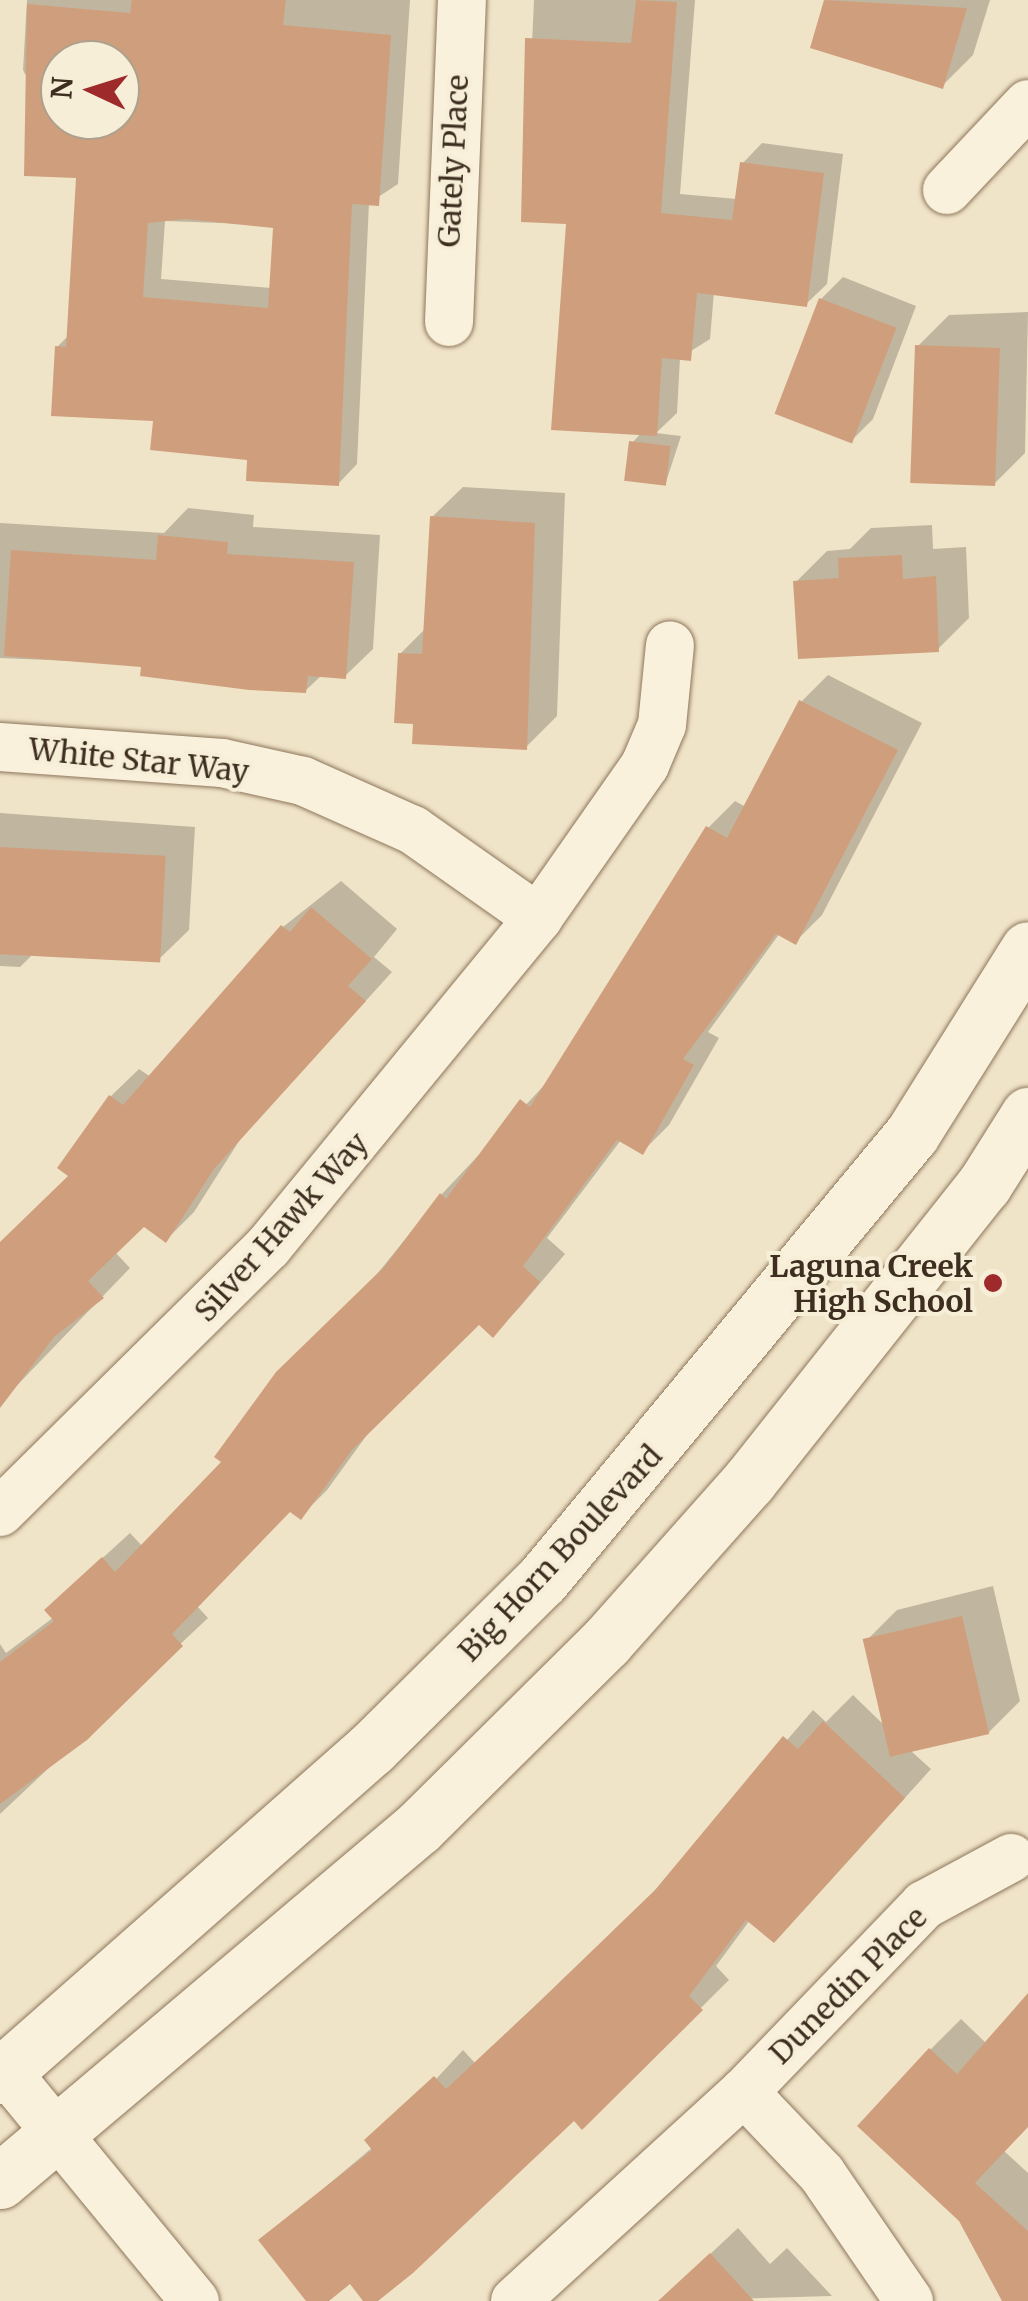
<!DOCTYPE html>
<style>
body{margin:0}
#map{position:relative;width:1028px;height:2301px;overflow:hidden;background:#f0e4c8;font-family:Merriweather,serif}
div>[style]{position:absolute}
.shadow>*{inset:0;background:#0003}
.building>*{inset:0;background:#cf9f7d;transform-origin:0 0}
.roads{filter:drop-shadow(0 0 2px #8d765c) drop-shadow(0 0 2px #8d765c)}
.minor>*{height:48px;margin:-24px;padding:0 24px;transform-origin:24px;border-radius:24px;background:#faf1dc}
.secondary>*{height:55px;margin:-27.5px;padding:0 27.5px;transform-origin:27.5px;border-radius:27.5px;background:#faf1dc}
.dots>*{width:28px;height:28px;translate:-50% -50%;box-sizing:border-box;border:5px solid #f7eed8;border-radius:50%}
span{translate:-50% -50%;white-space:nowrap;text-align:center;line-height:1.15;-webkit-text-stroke:8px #f7eed8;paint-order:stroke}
.street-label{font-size:30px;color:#3d2e20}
.poi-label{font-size:30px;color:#3d2e20;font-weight:700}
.right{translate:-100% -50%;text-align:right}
.north{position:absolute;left:40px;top:40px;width:100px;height:100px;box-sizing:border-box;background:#f7eed8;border:2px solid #ada18e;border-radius:50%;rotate:274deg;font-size:28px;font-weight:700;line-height:40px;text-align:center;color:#3d2e20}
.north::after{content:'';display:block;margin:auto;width:35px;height:45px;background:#9e2a2b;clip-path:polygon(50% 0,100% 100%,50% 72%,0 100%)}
</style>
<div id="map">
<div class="shadow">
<div style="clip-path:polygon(evenodd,27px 0,410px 0,398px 184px,369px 203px,357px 464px,338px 484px,156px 419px,57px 347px,69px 335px,78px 176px,23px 70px,27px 0,60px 60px,120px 60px,120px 120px,60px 120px,60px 60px,27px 0,165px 221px,276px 225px,271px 288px,161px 279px,165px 221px)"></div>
<div style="clip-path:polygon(534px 0,695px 0,680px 194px,737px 199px,742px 164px,762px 143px,843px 154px,827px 284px,806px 304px,714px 292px,710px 339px,680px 358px,677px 413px,656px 433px,681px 436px,666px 482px,632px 443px,642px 432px,568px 222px,524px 219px)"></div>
<div style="clip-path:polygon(827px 0,990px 0,973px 55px,942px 86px,813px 46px)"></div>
<div style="clip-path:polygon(843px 277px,916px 306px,873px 419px,851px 441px,821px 299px)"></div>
<div style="clip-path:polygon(1028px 312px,1025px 453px,994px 484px,918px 346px,949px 315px)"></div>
<div style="clip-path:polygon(463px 487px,565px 493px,557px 716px,526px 747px,416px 722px,400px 654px,426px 628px,432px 517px)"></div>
<div style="clip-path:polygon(188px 508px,254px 515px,253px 527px,380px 535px,373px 649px,345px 676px,322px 675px,305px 691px,144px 664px,0 658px,0 523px,164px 533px)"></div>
<div style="clip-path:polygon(932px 525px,933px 549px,966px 547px,969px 618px,938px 649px,796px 582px,827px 551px,850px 549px,871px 528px)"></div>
<div style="clip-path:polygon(828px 675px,922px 723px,822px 915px,795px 942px,780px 933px,708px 1032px,719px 1038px,669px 1125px,642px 1152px,621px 1140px,547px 1238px,565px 1254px,519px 1308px,493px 1334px,478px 1322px,377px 1421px,327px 1490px,300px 1517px,290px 1510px,197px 1606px,208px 1618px,0 1814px,0 1644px,6px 1653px,54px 1617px,74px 1584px,130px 1533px,143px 1547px,225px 1462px,441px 1195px,552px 1077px,708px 828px,735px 801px,746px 807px,801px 702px)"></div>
<div style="clip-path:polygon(0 813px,195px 827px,189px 930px,158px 960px,34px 953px,20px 967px,0 966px)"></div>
<div style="clip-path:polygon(341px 881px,397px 929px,374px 957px,392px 972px,241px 1138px,194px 1212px,166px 1240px,144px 1224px,115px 1252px,130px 1268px,2px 1401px,0 1244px,71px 1175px,61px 1168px,111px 1096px,139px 1069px,151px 1077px,283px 927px)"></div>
<div style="clip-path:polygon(993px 1586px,1020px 1701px,989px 1732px,911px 1751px,931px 1769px,802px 1912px,750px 1920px,716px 1966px,729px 1980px,582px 2126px,574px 2118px,373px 2301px,351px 2281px,325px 2301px,309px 2301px,262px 2240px,373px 2147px,463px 2050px,475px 2063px,661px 1886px,813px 1710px,826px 1722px,853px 1695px,886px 1727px,866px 1641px,897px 1610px)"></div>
<div style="clip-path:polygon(1028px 1999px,1028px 2125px,1004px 2151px,1028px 2173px,1028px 2301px,1005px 2301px,930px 2050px,961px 2019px,987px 2044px)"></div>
<div style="clip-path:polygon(738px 2228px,770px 2264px,787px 2248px,832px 2296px,660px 2301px)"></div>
</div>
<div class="building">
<div style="clip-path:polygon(evenodd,132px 0,286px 0,283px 25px,391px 35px,379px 206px,352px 204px,339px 486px,246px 481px,247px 460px,150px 450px,153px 421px,51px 416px,55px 346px,66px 347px,76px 178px,24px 176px,27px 4px,130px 13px,132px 0,60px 60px,120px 60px,120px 120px,60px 120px,60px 60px,132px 0,185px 219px,273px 228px,268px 308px,143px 297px,148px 223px,185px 219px)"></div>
<div style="clip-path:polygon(636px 0,677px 2px,661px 213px,732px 220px,740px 162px,824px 173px,807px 307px,697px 293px,691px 361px,662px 358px,657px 436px,551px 430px,566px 224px,521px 222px,525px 38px,631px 43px)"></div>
<div style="clip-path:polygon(824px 0,967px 8px,943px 89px,810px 48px)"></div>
<div style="left:819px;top:298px;width:83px;height:124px;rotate:21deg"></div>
<div style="left:915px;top:345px;width:85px;height:138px;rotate:2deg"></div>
<div style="left:629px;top:441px;width:42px;height:40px;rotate:7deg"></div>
<div style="clip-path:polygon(430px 516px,535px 523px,527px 750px,412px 744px,413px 724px,394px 723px,398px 653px,422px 654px)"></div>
<div style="clip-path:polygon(158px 535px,228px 542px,227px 554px,354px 562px,346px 679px,308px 676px,306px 693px,249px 690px,140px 676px,141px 667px,4px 656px,11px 550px,156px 560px)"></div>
<div style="clip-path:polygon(902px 555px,903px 579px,936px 576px,939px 652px,798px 659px,793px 581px,839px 578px,838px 558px)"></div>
<div style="clip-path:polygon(799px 700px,898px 750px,796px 945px,776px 934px,683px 1059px,694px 1065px,643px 1155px,617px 1140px,523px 1266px,540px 1282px,493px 1338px,479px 1325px,352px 1450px,301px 1520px,290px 1512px,172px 1634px,183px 1646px,87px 1740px,0 1804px,0 1662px,54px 1621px,44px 1610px,102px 1557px,115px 1572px,221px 1462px,214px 1457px,276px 1372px,385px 1266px,440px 1193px,446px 1199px,520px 1099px,530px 1107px,706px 826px,727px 838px)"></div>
<div style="left:0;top:847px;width:166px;height:107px;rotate:3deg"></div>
<div style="clip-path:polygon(311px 907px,372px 959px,348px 986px,366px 1001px,214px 1169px,166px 1243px,144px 1227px,88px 1281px,104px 1298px,54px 1337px,0 1408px,0 1242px,68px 1176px,57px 1168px,109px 1095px,123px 1105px,281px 925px,290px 932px)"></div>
<div style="left:962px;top:1616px;width:121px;height:102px;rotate:77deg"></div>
<div style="clip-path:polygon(823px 1721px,905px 1798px,774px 1943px,746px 1920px,689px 1996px,703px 2010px,582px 2130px,574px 2121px,413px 2273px,378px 2301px,363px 2301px,350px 2284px,329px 2301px,306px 2301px,258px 2240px,372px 2150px,364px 2140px,434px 2076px,446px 2089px,538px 2003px,655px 1890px,783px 1736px,798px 1749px)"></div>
<div style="clip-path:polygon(1028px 1993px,1028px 2127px,975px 2183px,1028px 2231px,1028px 2301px,1002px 2301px,959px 2221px,857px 2126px,929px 2048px,957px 2074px)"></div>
<div style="clip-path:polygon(710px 2253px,754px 2301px,658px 2301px)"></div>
</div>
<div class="roads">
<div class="minor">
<div style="left:947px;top:190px;width:118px;rotate:-46.7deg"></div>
<div style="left:449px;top:322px;width:322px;rotate:-87.7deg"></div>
<div style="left:0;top:747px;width:223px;rotate:4.1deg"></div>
<div style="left:222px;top:763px;width:83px;rotate:12.5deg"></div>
<div style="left:303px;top:781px;width:120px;rotate:24deg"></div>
<div style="left:413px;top:830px;width:153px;rotate:35.1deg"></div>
<div style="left:0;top:1512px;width:377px;rotate:-44.7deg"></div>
<div style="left:268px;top:1247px;width:426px;rotate:-50.6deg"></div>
<div style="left:538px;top:918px;width:187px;rotate:-55deg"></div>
<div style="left:645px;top:765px;width:43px;rotate:-67deg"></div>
<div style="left:662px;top:725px;width:80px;rotate:-84.3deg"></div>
<div style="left:0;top:2064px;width:307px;rotate:50.6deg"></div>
<div style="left:744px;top:2092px;width:113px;rotate:46.4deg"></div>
<div style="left:822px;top:2174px;width:154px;rotate:55.6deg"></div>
<div style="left:515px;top:2301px;width:310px;rotate:-42.4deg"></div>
<div style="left:744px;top:2092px;width:260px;rotate:-46.1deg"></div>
<div style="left:924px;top:1905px;width:99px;rotate:-28.4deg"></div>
</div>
<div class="secondary">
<div style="left:0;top:2076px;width:496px;rotate:-41.4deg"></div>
<div style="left:372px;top:1748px;width:239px;rotate:-44.7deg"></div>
<div style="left:542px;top:1580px;width:579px;rotate:-50.32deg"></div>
<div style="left:912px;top:1134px;width:218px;rotate:-57.9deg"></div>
<div style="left:0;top:2181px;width:549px;rotate:-40.19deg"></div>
<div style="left:419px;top:1827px;width:263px;rotate:-44.7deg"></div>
<div style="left:606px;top:1642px;width:215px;rotate:-48.4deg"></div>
<div style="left:749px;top:1481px;width:378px;rotate:-51.6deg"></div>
<div style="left:984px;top:1185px;width:83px;rotate:-57.8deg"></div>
</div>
</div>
<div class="dots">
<div style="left:993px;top:1283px;background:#9e2a2b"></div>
</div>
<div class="street-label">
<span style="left:453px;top:161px;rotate:-87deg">Gately Place</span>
<span style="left:139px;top:760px;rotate:6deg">White Star Way</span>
<span style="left:281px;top:1227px;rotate:-48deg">Silver Hawk Way</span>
<span style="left:560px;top:1553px;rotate:-47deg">Big Horn Boulevard</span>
<span style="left:848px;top:1985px;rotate:-45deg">Dunedin Place</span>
</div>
<div class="poi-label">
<span class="right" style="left:973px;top:1283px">Laguna Creek<br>High School</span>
</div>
<div class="north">N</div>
</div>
